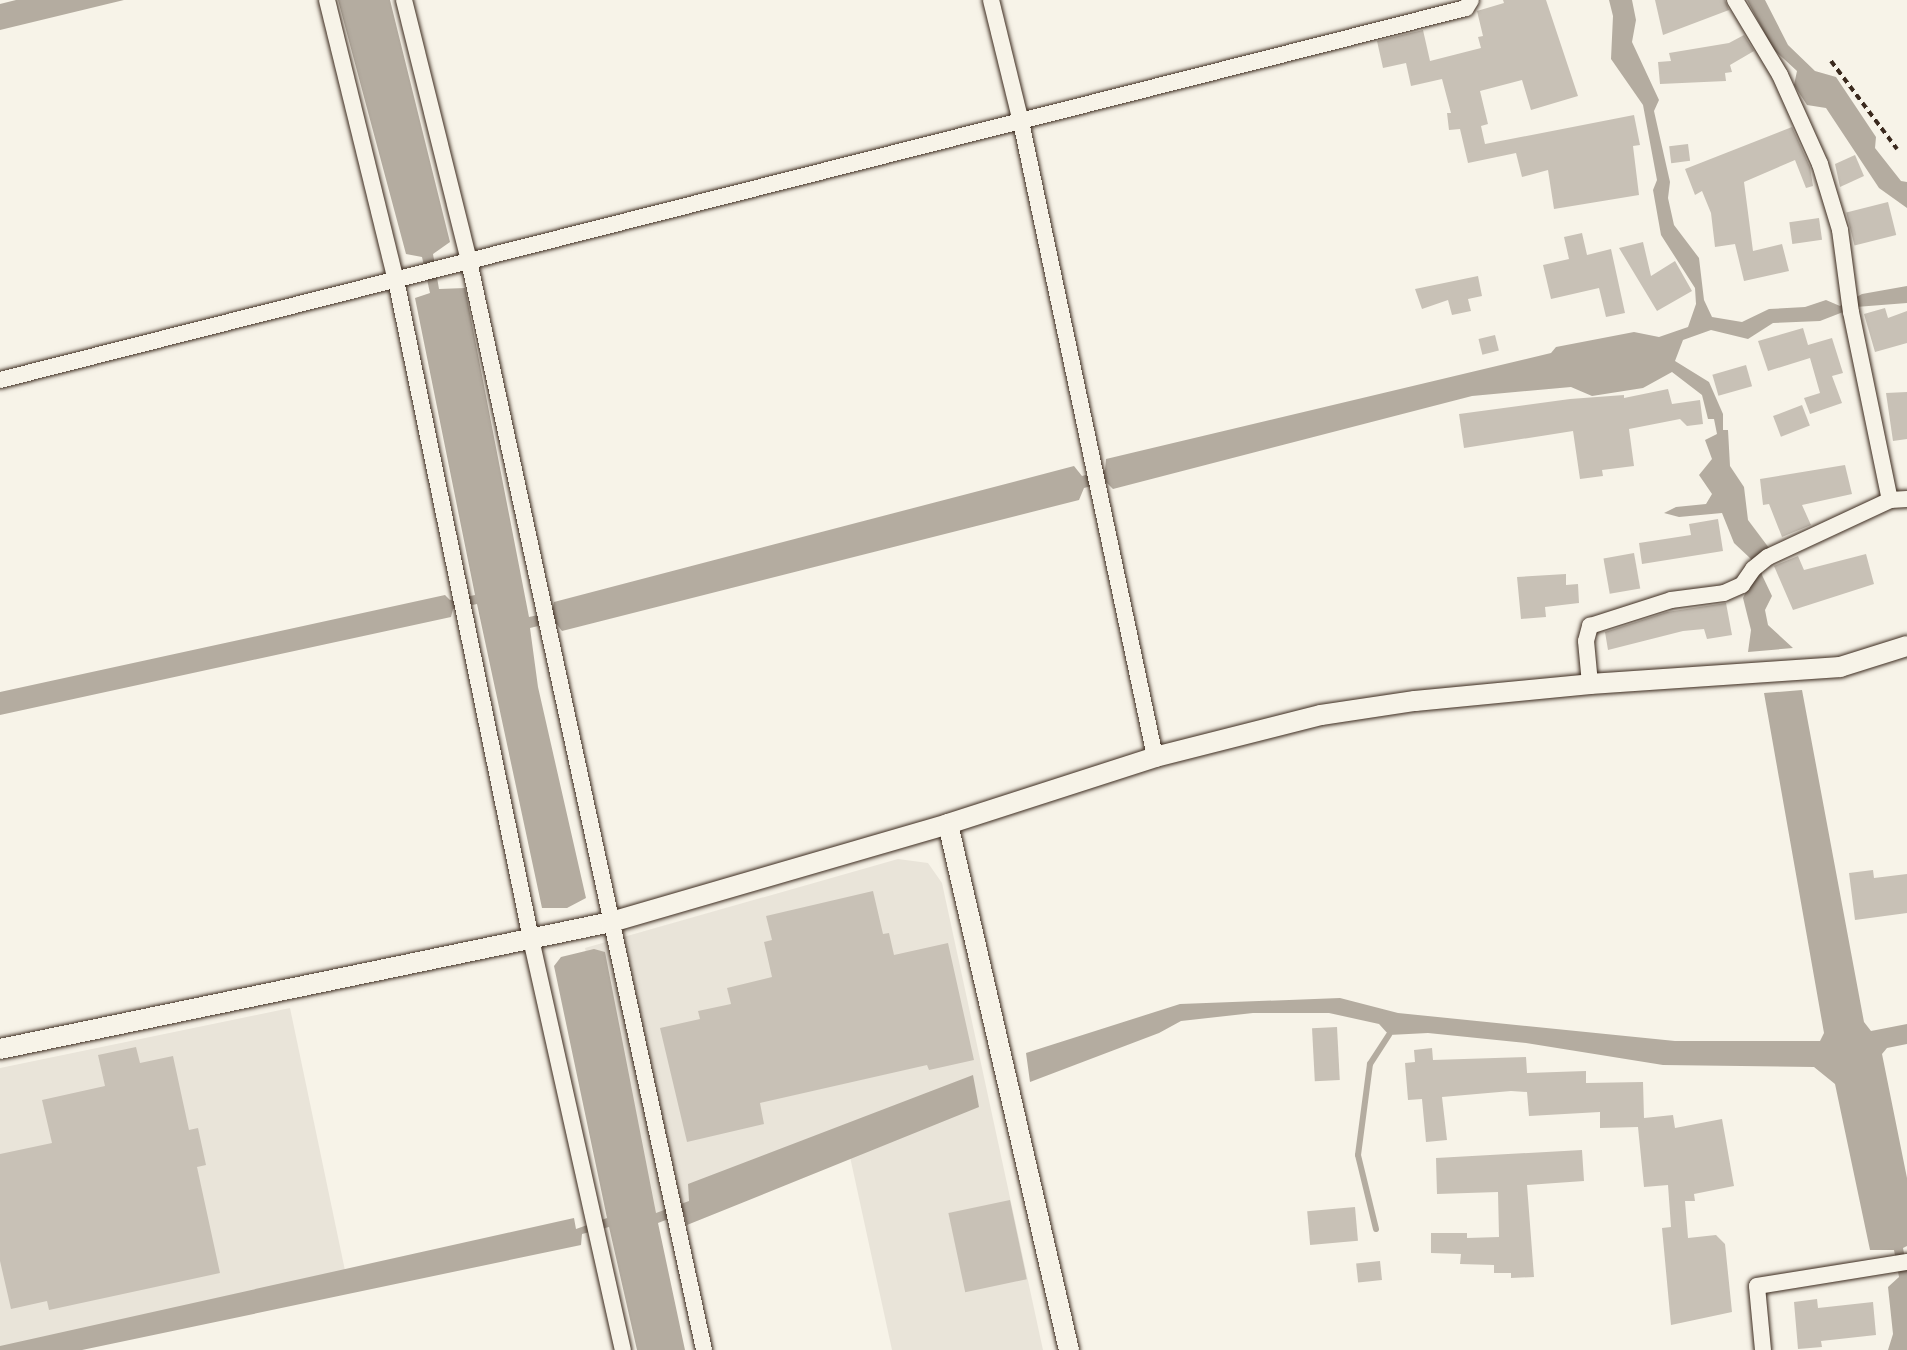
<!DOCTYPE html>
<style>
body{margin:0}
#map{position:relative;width:1907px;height:1350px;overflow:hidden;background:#f7f3e8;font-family:"Shantell Sans",sans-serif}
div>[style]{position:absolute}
.built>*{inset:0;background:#e9e4d9}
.water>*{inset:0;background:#b4aca0}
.stream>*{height:6px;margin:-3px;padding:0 3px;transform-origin:3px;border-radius:3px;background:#b4aca0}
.building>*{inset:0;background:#c8c1b6;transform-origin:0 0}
.path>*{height:4px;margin-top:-2px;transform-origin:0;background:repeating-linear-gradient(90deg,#3b2a1e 0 6px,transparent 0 10.5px)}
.roads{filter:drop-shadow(0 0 2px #3b2a1e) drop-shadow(0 0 2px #3b2a1e)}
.minor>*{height:16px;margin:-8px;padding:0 8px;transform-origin:8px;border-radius:8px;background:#f7f3e8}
.tertiary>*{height:20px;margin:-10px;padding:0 10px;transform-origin:10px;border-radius:10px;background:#f7f3e8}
span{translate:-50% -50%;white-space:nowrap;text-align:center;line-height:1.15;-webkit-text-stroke:4.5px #f7f3e8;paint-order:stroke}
</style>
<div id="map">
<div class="built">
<div style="clip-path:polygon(898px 859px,928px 863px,942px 883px,1043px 1350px,892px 1350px,847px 1143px,639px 1224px,585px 948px)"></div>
<div style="clip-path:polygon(290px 1008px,347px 1280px,0 1350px,0 1068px)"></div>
</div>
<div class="water">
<div style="clip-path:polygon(16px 0,124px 0,0 30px,0 4px)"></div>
<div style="clip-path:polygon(338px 0,390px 0,450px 242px,433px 254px,439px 289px,465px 288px,529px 617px,552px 612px,554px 602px,1074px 466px,1082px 476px,1105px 470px,1106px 459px,1551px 353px,1556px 347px,1634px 332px,1659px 337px,1688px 327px,1696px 304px,1695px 288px,1661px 235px,1653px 190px,1657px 180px,1643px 105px,1611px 59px,1613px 16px,1609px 0,1632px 0,1636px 20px,1632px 42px,1659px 100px,1654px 111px,1670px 182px,1668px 198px,1674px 225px,1699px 258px,1704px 300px,1712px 317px,1742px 322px,1769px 309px,1805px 307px,1826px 300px,1840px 306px,1862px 294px,1907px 286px,1907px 303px,1856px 307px,1820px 321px,1773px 323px,1748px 339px,1711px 330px,1683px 340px,1675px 361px,1709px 382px,1723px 414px,1723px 430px,1728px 430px,1730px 466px,1744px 487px,1748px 520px,1769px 548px,1761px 556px,1762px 575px,1772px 596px,1765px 610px,1768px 625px,1793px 648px,1748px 652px,1751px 630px,1743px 598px,1754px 575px,1751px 559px,1734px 543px,1722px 513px,1679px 517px,1664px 513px,1676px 507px,1706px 504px,1712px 494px,1699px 475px,1712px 459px,1705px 440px,1717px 434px,1714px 419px,1708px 419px,1702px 395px,1672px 372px,1643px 388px,1592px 396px,1571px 387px,1472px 396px,1113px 489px,1106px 482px,1084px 488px,1079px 500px,562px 631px,555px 622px,530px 628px,538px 687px,586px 898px,567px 908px,542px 908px,477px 604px,453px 609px,451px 617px,0 715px,0 692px,445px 595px,450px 600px,475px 595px,415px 298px,430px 293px,422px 257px,406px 254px)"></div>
<div style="clip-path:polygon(1747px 0,1765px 0,1788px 45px,1815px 71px,1836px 77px,1876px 137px,1875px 148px,1901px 181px,1907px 182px,1907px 208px,1879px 188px,1826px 108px,1807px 105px,1794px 85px,1797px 71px,1773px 49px)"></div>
<div style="clip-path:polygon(1802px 690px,1864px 1022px,1871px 1031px,1907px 1024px,1907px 1044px,1887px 1048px,1882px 1054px,1907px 1178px,1907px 1246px,1903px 1248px,1907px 1269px,1907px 1350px,1888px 1350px,1893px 1334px,1888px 1287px,1899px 1277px,1894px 1250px,1870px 1250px,1835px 1084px,1814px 1067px,1663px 1065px,1526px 1043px,1428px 1033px,1389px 1035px,1379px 1024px,1329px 1013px,1253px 1013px,1181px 1021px,1159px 1033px,1030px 1082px,1026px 1053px,1180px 1004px,1340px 998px,1398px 1013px,1675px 1041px,1820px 1041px,1824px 1033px,1764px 693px)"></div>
<div style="clip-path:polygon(594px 949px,605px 952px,656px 1213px,689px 1201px,688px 1184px,973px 1075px,979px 1107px,687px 1225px,684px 1213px,658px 1223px,685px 1350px,637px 1350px,609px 1227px,582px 1234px,581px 1245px,82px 1350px,0 1350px,0 1346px,574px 1218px,576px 1229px,607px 1218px,554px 966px,561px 957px)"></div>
</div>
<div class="stream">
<div style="left:1376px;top:1229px;width:76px;rotate:-103.7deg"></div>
<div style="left:1358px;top:1155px;width:92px;rotate:-82.5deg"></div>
<div style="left:1370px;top:1064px;width:35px;rotate:-57deg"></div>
</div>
<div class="building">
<div style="clip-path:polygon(1503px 0,1546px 0,1578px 96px,1531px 110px,1522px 80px,1480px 91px,1488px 124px,1481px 126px,1485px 144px,1634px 115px,1640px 145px,1633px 146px,1639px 195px,1554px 209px,1548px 170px,1522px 177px,1516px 153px,1468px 163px,1460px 129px,1449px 130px,1447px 113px,1451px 113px,1442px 79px,1411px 86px,1406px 63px,1383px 68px,1377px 41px,1423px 30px,1430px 61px,1481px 48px,1478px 37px,1483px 36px,1477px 11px,1504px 3px)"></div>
<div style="clip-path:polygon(1655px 0,1725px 0,1729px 10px,1663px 35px)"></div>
<div style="clip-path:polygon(1744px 35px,1754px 51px,1730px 65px,1732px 72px,1725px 73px,1726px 81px,1660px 84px,1658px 62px,1671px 61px,1669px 53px,1729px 43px)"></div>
<div style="clip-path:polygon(1792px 127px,1810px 167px,1813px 186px,1806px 188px,1795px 160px,1744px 182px,1753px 251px,1782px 244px,1789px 271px,1744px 281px,1735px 244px,1715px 247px,1711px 213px,1702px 191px,1695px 195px,1685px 169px)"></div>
<div style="left:1688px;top:144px;width:17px;height:19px;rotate:83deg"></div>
<div style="clip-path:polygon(1855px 155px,1864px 176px,1840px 187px,1835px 164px)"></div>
<div style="left:1888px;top:202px;width:34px;height:43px;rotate:76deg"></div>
<div style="left:1819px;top:218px;width:22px;height:30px;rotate:82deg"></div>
<div style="clip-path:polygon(1582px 233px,1587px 255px,1611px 249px,1625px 313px,1606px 317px,1599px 288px,1551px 299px,1543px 265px,1569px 259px,1564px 237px)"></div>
<div style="clip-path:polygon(1643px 242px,1651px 276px,1675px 261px,1692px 291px,1657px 311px,1619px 248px)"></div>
<div style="clip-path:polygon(1478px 276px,1482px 296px,1468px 299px,1471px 311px,1452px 315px,1448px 300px,1422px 309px,1415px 289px)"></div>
<div style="clip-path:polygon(1885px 308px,1888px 318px,1907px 311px,1907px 343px,1875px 352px,1864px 314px)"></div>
<div style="clip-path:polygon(1803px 328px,1808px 345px,1832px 338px,1843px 373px,1832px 376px,1842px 403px,1810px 414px,1804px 398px,1820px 393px,1810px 358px,1768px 371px,1758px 341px)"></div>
<div style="left:1495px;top:335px;width:16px;height:17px;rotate:76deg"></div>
<div style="left:1746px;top:365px;width:22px;height:35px;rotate:74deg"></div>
<div style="clip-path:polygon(1668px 389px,1672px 404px,1700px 400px,1703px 424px,1687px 426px,1680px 419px,1629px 429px,1634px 466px,1602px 470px,1603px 476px,1580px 479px,1573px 431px,1464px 448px,1459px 414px,1570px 399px,1624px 395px,1624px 398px)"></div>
<div style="clip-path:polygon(1907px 392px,1907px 439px,1893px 441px,1886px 393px)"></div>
<div style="left:1802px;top:405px;width:22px;height:31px;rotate:69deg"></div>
<div style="clip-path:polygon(1845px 465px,1852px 494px,1802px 505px,1811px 525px,1782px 537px,1769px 504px,1763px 505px,1760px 479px)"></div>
<div style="clip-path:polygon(1718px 519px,1723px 551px,1642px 564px,1639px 543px,1691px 535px,1689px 524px)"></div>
<div style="left:1634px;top:553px;width:36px;height:31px;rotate:80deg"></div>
<div style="clip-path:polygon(1866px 554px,1874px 584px,1793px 610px,1774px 566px,1798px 556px,1804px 570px)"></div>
<div style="clip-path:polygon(1566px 574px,1566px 585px,1578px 584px,1579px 603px,1545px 607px,1546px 617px,1521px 619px,1517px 577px)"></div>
<div style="clip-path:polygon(1726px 603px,1732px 635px,1707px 639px,1704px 629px,1683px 631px,1608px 650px,1605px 632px,1667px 612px)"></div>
<div style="clip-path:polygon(1873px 870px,1874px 878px,1907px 874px,1907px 913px,1855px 920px,1849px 873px)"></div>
<div style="clip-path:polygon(873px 891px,883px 934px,889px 933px,894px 955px,948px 943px,974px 1060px,929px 1070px,927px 1065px,760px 1103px,764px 1124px,687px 1142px,660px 1028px,700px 1019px,698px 1011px,731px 1004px,727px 988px,772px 977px,764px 942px,772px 940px,766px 916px)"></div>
<div style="left:1337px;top:1027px;width:53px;height:25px;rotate:87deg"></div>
<div style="clip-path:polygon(136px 1047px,140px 1063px,173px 1056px,189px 1130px,198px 1128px,206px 1165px,197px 1167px,220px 1273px,49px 1310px,47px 1301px,11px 1309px,0 1261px,0 1154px,52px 1143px,42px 1100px,105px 1086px,98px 1055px)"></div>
<div style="clip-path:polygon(1432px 1048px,1433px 1060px,1526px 1057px,1527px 1073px,1586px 1071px,1586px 1083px,1643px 1082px,1644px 1118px,1673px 1115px,1675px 1128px,1722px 1119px,1734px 1186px,1694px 1194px,1695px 1201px,1685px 1201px,1688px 1238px,1716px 1235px,1725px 1244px,1732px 1312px,1671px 1325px,1662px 1228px,1671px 1227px,1668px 1185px,1644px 1187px,1638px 1127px,1600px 1128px,1600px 1112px,1529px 1116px,1527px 1092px,1511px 1091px,1442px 1097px,1447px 1140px,1426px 1142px,1422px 1099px,1408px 1100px,1405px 1063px,1415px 1062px,1414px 1050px)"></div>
<div style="clip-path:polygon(1582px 1150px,1584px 1181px,1527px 1185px,1534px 1277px,1511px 1278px,1511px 1273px,1494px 1273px,1494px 1265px,1460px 1264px,1461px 1254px,1431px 1253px,1431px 1233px,1467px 1233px,1467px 1238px,1499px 1237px,1498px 1192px,1437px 1194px,1436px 1158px)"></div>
<div style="left:1010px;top:1200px;width:81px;height:63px;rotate:78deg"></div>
<div style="left:1355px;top:1207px;width:34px;height:48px;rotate:85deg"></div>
<div style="left:1380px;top:1261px;width:19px;height:24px;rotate:84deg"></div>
<div style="clip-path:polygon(1817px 1299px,1818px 1308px,1873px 1302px,1876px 1335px,1821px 1341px,1822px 1347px,1798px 1349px,1794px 1302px)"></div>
</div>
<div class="path">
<div style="left:1831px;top:61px;width:110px;rotate:53.1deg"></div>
</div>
<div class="roads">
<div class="minor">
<div style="left:327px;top:0;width:288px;rotate:76.2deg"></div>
<div style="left:396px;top:280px;width:673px;rotate:78.42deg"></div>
<div style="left:531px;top:939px;width:421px;rotate:77.4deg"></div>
<div style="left:404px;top:0;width:269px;rotate:76deg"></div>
<div style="left:469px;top:261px;width:1114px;rotate:77.82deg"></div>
<div style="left:991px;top:0;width:126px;rotate:76.2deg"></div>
<div style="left:1021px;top:122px;width:649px;rotate:78.08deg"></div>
<div style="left:1735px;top:0;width:87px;rotate:59deg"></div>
<div style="left:1780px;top:75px;width:98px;rotate:65.8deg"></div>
<div style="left:1820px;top:164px;width:69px;rotate:73.1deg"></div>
<div style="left:1840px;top:230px;width:83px;rotate:82.4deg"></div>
<div style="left:1851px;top:312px;width:192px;rotate:78.3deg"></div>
<div style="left:0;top:380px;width:1512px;rotate:-14.24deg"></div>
<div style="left:1466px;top:8px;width:9px;rotate:-58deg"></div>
<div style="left:1590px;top:684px;width:43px;rotate:-95.3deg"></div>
<div style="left:1586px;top:641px;width:16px;rotate:-75deg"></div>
<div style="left:1590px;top:626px;width:85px;rotate:-17.8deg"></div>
<div style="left:1671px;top:600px;width:53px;rotate:-7.5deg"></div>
<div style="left:1724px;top:593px;width:20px;rotate:-24deg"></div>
<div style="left:1742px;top:585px;width:19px;rotate:-55deg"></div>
<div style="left:1753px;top:569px;width:19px;rotate:-39deg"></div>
<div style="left:1768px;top:557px;width:135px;rotate:-25deg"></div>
<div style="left:1890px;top:500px;width:17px;rotate:-3deg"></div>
<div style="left:1763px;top:1350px;width:64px;rotate:-95.4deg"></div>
<div style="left:1757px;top:1286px;width:152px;rotate:-9.1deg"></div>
</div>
<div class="tertiary">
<div style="left:948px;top:824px;width:540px;rotate:77.05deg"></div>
<div style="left:0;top:1049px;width:624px;rotate:-11.74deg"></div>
<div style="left:611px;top:922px;width:351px;rotate:-16.2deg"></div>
<div style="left:948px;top:824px;width:218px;rotate:-17.9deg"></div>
<div style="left:1155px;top:757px;width:171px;rotate:-14.2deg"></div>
<div style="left:1321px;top:715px;width:95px;rotate:-8.5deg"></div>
<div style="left:1415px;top:701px;width:176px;rotate:-5.5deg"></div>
<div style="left:1590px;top:684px;width:251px;rotate:-3.9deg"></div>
<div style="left:1840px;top:667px;width:70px;rotate:-17.4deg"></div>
</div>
</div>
</div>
